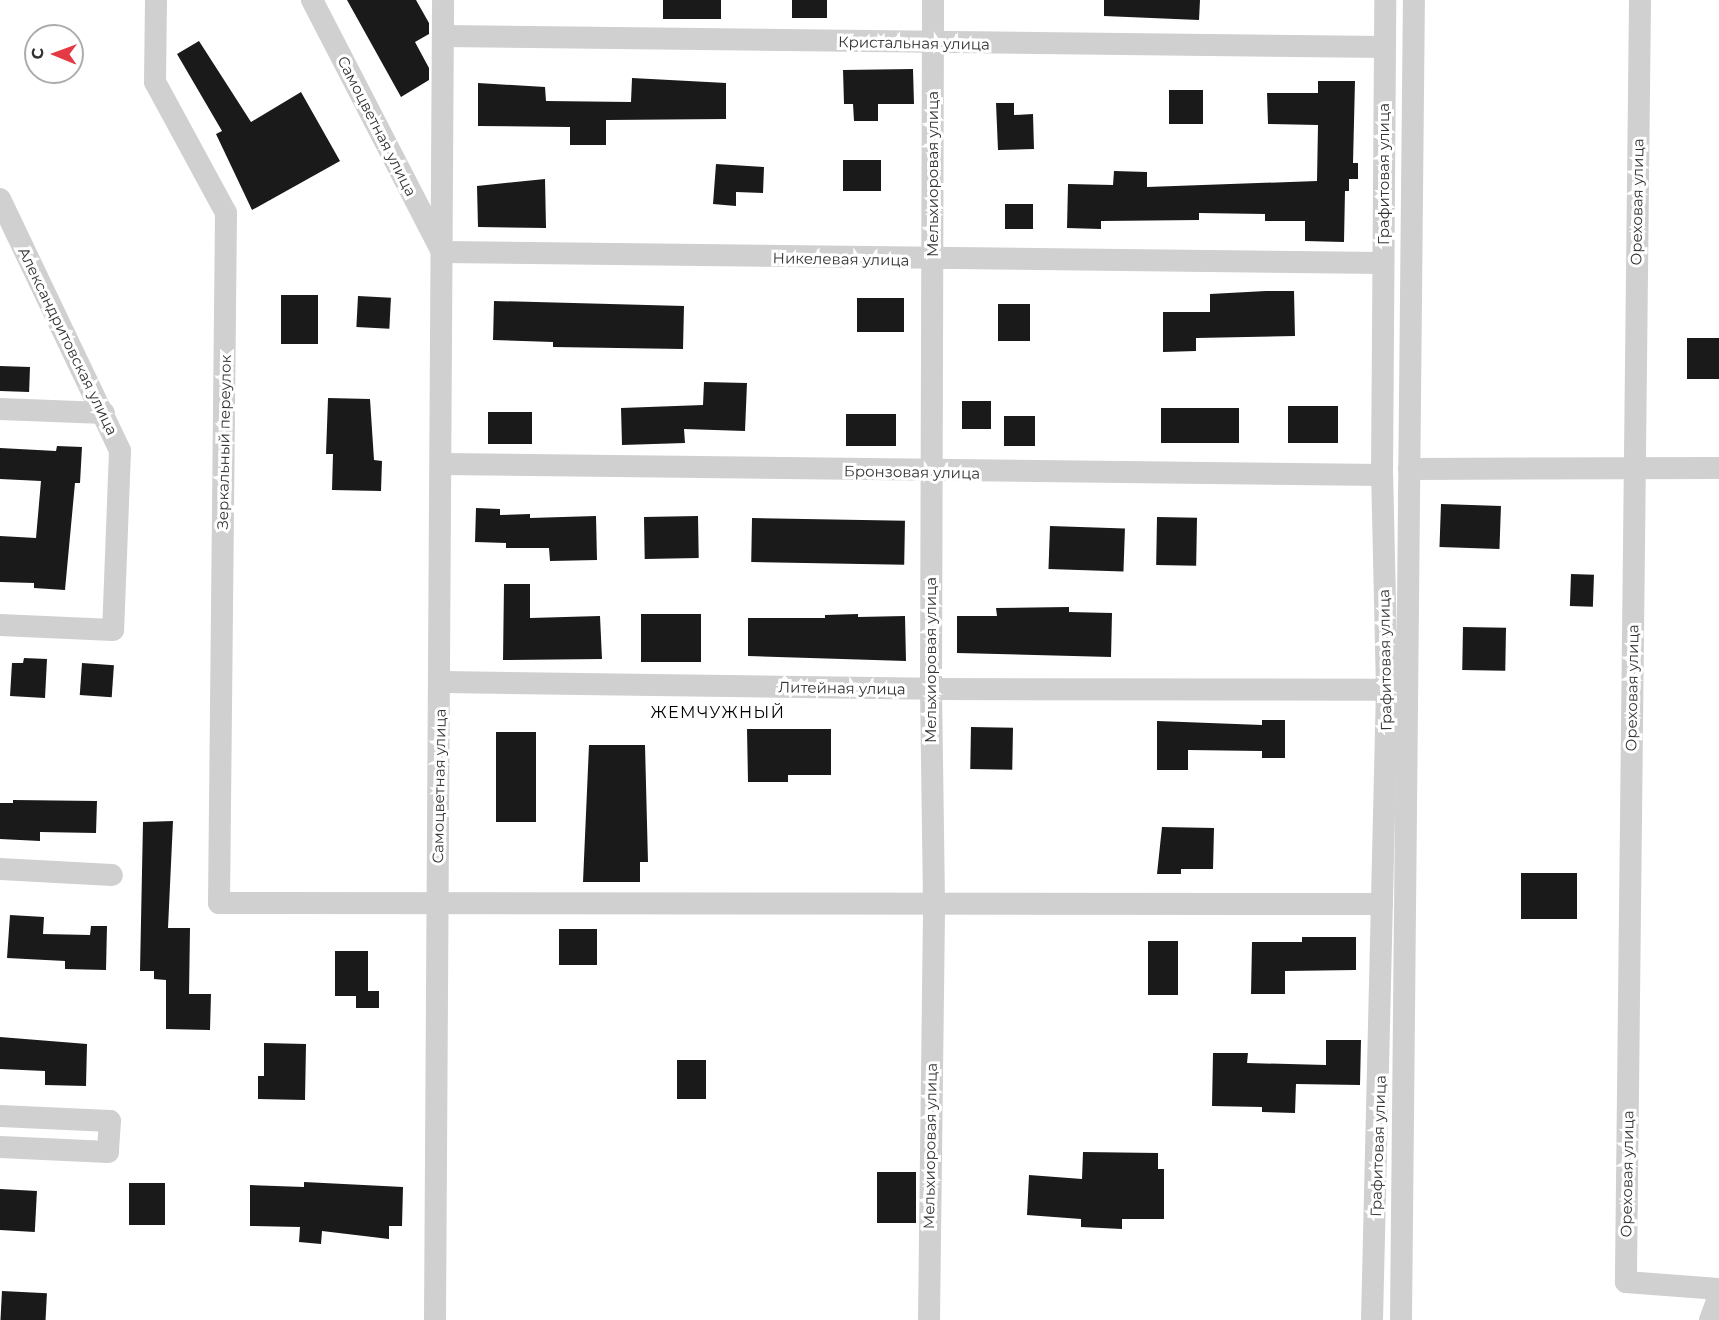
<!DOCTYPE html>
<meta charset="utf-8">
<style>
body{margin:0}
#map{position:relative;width:1719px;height:1320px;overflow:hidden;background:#fff;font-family:Montserrat,sans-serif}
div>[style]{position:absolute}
.building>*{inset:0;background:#1a1a1a;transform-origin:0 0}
.minor>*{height:22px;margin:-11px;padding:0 11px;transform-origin:11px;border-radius:11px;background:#d0d0d0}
span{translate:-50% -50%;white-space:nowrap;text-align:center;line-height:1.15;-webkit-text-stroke:6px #fff;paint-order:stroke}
.street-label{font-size:15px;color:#333}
.neighbourhood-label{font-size:16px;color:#000;letter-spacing:1.5px}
.north{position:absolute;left:24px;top:24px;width:60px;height:60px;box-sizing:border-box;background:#fff;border:2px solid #adadad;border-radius:50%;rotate:271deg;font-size:16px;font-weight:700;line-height:24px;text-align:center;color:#333}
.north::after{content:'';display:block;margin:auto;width:21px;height:27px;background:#e63946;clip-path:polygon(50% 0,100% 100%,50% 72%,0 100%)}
</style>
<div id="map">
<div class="building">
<div style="clip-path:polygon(347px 0,416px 0,429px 23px,429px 34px,415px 42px,429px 68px,429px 80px,401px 97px)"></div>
<div style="left:663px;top:0;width:58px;height:19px"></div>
<div style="left:792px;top:0;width:35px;height:18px"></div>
<div style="clip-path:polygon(1104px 0,1200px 0,1199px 20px,1104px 16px)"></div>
<div style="clip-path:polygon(199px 41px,251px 122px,301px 92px,340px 161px,252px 210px,216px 134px,222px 131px,177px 54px)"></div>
<div style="clip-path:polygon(913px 69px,914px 104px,878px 104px,878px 121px,854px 121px,853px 104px,844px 104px,843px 70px)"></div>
<div style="clip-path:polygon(632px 78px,726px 83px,726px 119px,606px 120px,606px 145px,570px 145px,570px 127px,478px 126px,478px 83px,545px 87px,546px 101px,631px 102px)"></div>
<div style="clip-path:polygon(1318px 81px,1355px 81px,1353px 163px,1358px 163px,1358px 179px,1349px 179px,1349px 191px,1345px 191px,1344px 242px,1305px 241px,1305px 221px,1265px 221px,1265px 214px,1199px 213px,1199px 220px,1101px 221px,1101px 229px,1067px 228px,1068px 184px,1113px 185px,1114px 171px,1147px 172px,1147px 187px,1317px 181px,1318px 125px,1268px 124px,1267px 93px,1318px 93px)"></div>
<div style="left:1169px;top:90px;width:34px;height:34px"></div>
<div style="clip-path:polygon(996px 103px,1014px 103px,1014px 115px,1033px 114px,1034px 149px,998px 150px)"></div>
<div style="left:843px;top:160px;width:38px;height:31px"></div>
<div style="clip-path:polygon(716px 164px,764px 167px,763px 193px,736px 192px,736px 206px,713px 204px)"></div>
<div style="clip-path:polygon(545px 179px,546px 228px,478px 227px,477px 186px)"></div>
<div style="left:1005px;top:204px;width:28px;height:25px"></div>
<div style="clip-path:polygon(1266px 291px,1294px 291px,1295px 336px,1196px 338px,1196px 351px,1163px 352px,1163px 312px,1210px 312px,1210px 294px)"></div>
<div style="left:281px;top:295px;width:37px;height:49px"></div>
<div style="left:358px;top:296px;width:33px;height:31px;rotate:3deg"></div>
<div style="left:904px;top:298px;width:34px;height:47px;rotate:90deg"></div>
<div style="clip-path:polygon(494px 301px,684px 306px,683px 349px,553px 347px,553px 342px,493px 340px)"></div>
<div style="left:998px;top:304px;width:32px;height:37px"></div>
<div style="left:1687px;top:338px;width:32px;height:41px"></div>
<div style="left:0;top:366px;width:30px;height:25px;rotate:2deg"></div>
<div style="clip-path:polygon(704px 382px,747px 383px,745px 431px,684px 429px,685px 443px,622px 445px,621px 408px,703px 405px)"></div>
<div style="clip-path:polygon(328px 398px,370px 399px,374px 460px,382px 461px,381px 491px,332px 490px,333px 454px,326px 454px)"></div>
<div style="left:962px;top:401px;width:29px;height:28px"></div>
<div style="left:1288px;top:406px;width:50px;height:37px"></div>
<div style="left:1161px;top:408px;width:78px;height:35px"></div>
<div style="left:488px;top:412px;width:44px;height:32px"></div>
<div style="left:846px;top:414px;width:50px;height:32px"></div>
<div style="left:1004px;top:416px;width:31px;height:30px"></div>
<div style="clip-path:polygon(57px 446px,82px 447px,80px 483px,75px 483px,65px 590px,34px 588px,34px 583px,0 582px,0 536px,36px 538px,41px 481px,0 479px,0 448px,56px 451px)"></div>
<div style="left:1441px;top:504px;width:60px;height:43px;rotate:2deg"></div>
<div style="clip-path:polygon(476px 508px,500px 509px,500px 515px,530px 514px,530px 518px,596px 516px,597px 560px,550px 561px,549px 548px,506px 548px,506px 543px,475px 542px)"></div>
<div style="left:698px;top:516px;width:42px;height:54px;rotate:89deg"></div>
<div style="left:1157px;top:517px;width:40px;height:48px;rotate:1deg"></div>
<div style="left:752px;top:518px;width:153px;height:44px;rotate:1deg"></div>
<div style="left:1050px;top:526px;width:75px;height:43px;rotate:2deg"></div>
<div style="left:1571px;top:574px;width:23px;height:32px;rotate:2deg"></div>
<div style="clip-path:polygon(504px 584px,530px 584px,530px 618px,600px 616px,602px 659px,503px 660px)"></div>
<div style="clip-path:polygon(1069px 607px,1069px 612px,1112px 613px,1111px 657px,957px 653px,957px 616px,997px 616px,996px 608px)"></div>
<div style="left:641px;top:614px;width:60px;height:48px"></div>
<div style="clip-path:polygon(858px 614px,858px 617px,905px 616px,906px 661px,748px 656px,748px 618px,825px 618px,825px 615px)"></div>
<div style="left:1463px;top:627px;width:43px;height:43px;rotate:1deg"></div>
<div style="clip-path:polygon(24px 658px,47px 659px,45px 698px,10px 696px,12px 663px,23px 663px)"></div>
<div style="left:82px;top:663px;width:32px;height:32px;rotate:4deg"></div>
<div style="clip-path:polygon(1262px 720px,1285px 720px,1285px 758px,1262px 758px,1262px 751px,1188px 750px,1188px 770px,1157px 770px,1157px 721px,1262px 725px)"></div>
<div style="left:971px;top:727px;width:42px;height:42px;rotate:1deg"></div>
<div style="clip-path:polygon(747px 729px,831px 729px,831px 775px,788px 775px,788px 782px,748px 782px)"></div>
<div style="left:496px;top:732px;width:40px;height:90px"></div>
<div style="clip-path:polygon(589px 745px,645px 745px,648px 862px,640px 862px,640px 882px,583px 882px)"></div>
<div style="clip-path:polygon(13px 800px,97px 801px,96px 833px,40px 832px,40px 841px,0 839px,0 803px,13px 803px)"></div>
<div style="clip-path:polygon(173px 821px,168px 928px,190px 928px,189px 994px,211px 994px,210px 1030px,166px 1029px,166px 980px,154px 979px,154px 971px,140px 971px,143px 822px)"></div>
<div style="clip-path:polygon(1162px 827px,1214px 828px,1213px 869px,1181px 869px,1181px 874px,1157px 874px)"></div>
<div style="left:1521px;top:873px;width:56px;height:46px"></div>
<div style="clip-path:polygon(10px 915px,44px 917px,43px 934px,90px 935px,91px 926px,107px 926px,106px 970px,65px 969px,65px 961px,7px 958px)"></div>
<div style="left:597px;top:929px;width:36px;height:38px;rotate:90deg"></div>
<div style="clip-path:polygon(1302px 937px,1356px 937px,1356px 970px,1285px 971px,1285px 994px,1251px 994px,1252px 942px,1302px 942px)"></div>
<div style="left:1148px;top:941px;width:30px;height:54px"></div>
<div style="clip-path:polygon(335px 951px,368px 951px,368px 991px,379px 991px,379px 1008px,356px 1008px,356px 996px,335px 996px)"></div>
<div style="clip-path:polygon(0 1037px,87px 1044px,86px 1086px,45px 1085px,45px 1071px,0 1069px)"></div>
<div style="clip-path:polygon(1326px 1040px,1361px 1040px,1360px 1085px,1296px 1084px,1295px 1113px,1262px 1112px,1262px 1107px,1212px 1106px,1213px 1053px,1248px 1053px,1247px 1063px,1326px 1065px)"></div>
<div style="clip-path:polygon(264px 1043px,306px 1044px,305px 1100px,258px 1099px,258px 1076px,264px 1076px)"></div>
<div style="left:677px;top:1060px;width:29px;height:39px"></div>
<div style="clip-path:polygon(1083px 1152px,1158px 1153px,1158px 1169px,1164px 1169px,1164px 1219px,1122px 1219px,1122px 1229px,1081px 1227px,1081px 1219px,1027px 1215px,1029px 1175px,1082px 1179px)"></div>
<div style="left:877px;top:1172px;width:39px;height:51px"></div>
<div style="clip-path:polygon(304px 1182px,403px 1187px,402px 1226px,389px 1226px,389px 1239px,322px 1231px,321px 1244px,299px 1242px,300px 1227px,250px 1226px,250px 1185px,304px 1187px)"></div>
<div style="left:129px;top:1183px;width:36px;height:42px"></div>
<div style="left:0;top:1189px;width:37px;height:41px;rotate:3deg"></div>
<div style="left:2px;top:1291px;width:45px;height:29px;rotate:3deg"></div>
</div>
<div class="minor">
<div style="left:156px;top:0;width:82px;rotate:90.7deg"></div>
<div style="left:155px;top:82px;width:149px;rotate:61.5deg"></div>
<div style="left:226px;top:213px;width:690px;rotate:90.58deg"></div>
<div style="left:219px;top:903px;width:1163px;rotate:0.05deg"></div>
<div style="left:312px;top:0;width:284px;rotate:62.7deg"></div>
<div style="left:442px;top:252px;width:941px;rotate:0.67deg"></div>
<div style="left:1640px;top:0;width:1282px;rotate:90.63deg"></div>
<div style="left:1626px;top:1282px;width:93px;rotate:4.3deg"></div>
<div style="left:443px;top:36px;width:942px;rotate:0.67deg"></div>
<div style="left:0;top:199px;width:279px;rotate:64.5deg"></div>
<div style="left:120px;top:451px;width:179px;rotate:92.2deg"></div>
<div style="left:113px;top:630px;width:113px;rotate:-177.5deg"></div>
<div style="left:0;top:409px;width:104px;rotate:2.2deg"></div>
<div style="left:442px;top:464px;width:940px;rotate:0.67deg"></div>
<div style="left:1409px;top:469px;width:310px;rotate:-0.2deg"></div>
<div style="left:442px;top:682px;width:489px;rotate:0.8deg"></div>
<div style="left:931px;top:689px;width:456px;rotate:0.1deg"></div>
<div style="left:0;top:869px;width:112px;rotate:3.1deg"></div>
<div style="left:0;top:1116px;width:110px;rotate:2.6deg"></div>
<div style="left:110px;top:1121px;width:31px;rotate:94deg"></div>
<div style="left:108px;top:1152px;width:108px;rotate:-177.3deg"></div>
<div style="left:435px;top:1320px;width:1320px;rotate:-89.65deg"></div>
<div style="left:929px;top:1320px;width:417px;rotate:-89.3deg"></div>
<div style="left:934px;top:903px;width:214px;rotate:-90.8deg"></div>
<div style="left:931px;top:689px;width:689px;rotate:-89.83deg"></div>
<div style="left:1372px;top:1320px;width:630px;rotate:-88.64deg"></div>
<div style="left:1387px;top:690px;width:215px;rotate:-91.3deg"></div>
<div style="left:1382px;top:475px;width:475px;rotate:-89.6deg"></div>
<div style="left:1401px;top:1320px;width:1320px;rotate:-89.44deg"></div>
<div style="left:1710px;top:1320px;width:27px;rotate:-70deg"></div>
</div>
<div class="street-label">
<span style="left:914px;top:43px;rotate:1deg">Кристальная улица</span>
<span style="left:377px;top:126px;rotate:63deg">Самоцветная улица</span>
<span style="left:933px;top:174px;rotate:-90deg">Мельхиоровая улица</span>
<span style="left:1384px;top:174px;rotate:-90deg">Графитовая улица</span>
<span style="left:1637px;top:202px;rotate:-89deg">Ореховая улица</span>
<span style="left:841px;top:259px;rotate:1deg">Никелевая улица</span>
<span style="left:68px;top:341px;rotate:64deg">Александритовская улица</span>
<span style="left:224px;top:442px;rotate:-89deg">Зеркальный переулок</span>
<span style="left:912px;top:472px;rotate:1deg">Бронзовая улица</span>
<span style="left:931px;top:660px;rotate:-90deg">Мельхиоровая улица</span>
<span style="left:1385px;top:660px;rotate:-91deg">Графитовая улица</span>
<span style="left:842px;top:688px;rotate:1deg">Литейная улица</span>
<span style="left:1632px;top:688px;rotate:-89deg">Ореховая улица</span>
<span style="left:439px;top:786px;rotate:-89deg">Самоцветная улица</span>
<span style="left:930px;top:1146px;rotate:-89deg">Мельхиоровая улица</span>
<span style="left:1378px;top:1146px;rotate:-88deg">Графитовая улица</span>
<span style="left:1627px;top:1174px;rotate:-89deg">Ореховая улица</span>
</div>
<div class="neighbourhood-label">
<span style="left:718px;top:713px">ЖЕМЧУЖНЫЙ</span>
</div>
<div class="north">С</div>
</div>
